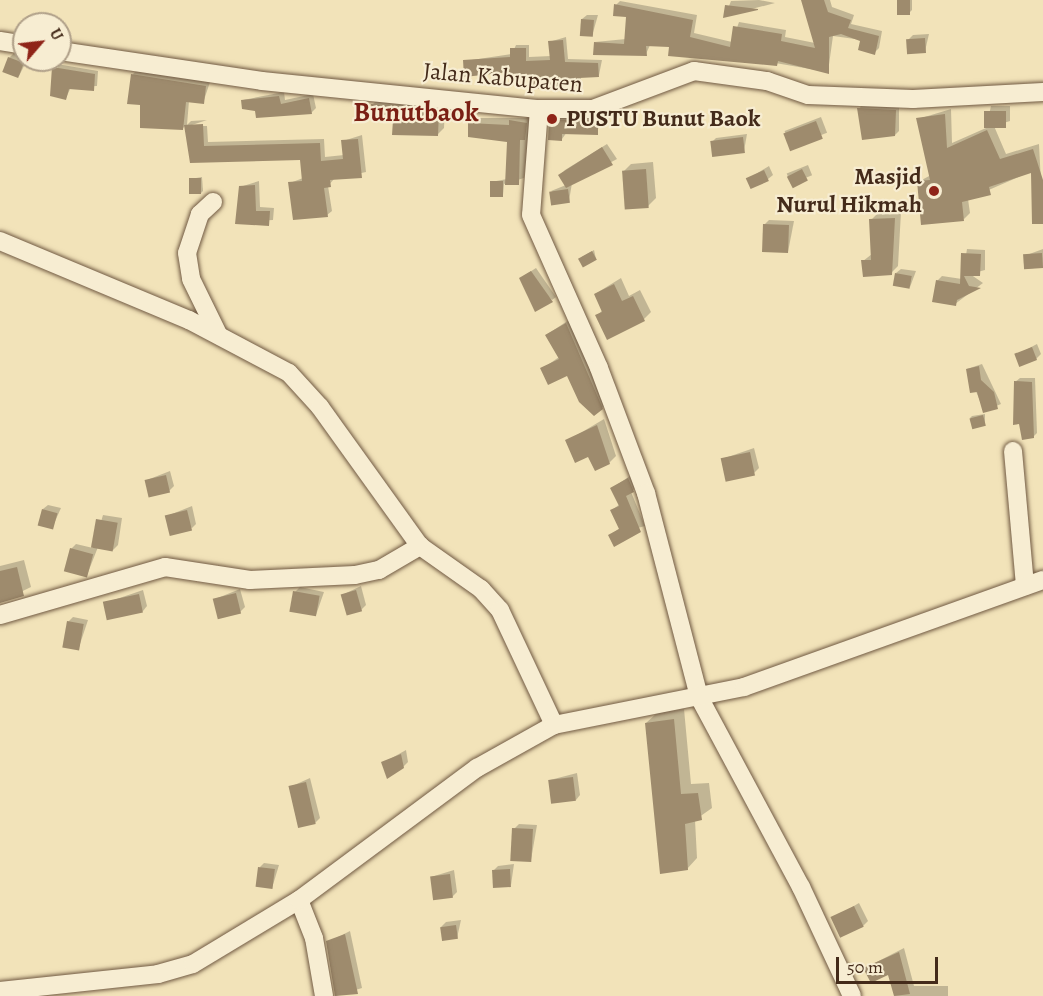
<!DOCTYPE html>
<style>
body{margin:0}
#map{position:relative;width:1043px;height:996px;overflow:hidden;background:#f2e3b9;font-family:Alegreya,serif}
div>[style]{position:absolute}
.shadow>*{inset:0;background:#0003;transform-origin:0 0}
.building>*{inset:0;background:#9e8b6d;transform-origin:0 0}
.roads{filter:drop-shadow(0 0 2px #705942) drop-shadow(0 0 2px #705942)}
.minor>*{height:18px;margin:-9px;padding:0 9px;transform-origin:9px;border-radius:9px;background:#f7edd2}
.dots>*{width:16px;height:16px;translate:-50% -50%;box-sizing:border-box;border:3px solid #f7edd2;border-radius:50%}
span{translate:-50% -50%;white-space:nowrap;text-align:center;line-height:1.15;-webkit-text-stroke:4.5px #f7edd2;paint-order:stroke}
.street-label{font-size:24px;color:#442b1a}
.poi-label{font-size:24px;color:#442b1a;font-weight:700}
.left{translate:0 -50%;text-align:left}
.right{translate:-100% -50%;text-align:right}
.quarter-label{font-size:27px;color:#7a1f14;font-weight:700}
.north{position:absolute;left:12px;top:12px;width:60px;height:60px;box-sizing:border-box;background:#f7edd2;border:2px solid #af9f88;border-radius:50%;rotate:62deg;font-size:16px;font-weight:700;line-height:24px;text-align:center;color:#442b1a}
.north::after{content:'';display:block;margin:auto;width:21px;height:27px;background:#8f2418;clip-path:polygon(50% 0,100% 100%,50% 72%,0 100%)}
.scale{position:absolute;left:836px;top:957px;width:102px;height:27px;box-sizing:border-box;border:3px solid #442b1a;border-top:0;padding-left:8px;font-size:18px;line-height:21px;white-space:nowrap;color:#442b1a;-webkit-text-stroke:4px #f7edd2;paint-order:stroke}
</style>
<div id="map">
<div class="shadow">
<div style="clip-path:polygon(759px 0,775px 3px,725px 16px,731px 1px)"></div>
<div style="clip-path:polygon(803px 0,830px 0,832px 7px,854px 15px,851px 24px,882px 31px,879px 48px,874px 53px,862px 40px,833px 36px,828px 72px,671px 45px,650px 45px,646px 54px,595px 42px,626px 39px,628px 16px,616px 5px,620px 1px,697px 15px,694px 33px,732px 42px,739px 22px,786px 30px,785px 37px,815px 43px)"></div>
<div style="clip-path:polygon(899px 0,912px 0,912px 10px,910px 12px)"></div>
<div style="clip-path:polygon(587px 15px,598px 15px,592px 36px,582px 19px)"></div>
<div style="clip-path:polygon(929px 34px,925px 51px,908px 40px,913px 35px)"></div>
<div style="clip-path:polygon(566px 37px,568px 59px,602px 60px,599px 75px,582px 76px,578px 84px,533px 86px,534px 77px,465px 61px,512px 54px,516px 45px,529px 45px,529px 57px,551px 56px,549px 42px)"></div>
<div style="clip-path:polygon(14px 53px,27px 60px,19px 76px,9px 58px)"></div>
<div style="clip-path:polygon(57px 64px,98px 71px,97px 86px,71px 87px,66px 98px)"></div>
<div style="clip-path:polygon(137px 70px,210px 82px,203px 103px,189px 101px,187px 125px,191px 121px,207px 120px,189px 126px,207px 126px,208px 142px,324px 139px,325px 157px,344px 155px,343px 141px,362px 135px,366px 172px,334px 179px,328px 186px,332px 211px,327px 215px,290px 183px,303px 178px,302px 158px,192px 162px,186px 125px,182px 129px,141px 103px,133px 74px)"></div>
<div style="clip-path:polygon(284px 92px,285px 100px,313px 94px,316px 108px,311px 113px,256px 110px,243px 100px)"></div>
<div style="clip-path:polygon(380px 97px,445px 103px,444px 128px,437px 135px,394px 119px,373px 104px)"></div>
<div style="clip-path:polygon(862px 105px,899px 106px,899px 131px,895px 135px,859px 109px)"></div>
<div style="clip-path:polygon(991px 106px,1010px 106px,1010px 121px,994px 126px,1006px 154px,1039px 144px,1043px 222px,1032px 171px,968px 199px,970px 213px,964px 219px,918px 182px,931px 175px,918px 119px,951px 109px,952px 143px,986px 128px)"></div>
<div style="clip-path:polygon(602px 115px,597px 133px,567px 132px,562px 139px,551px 121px,556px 116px)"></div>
<div style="left:821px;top:117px;width:17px;height:39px;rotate:69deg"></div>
<div style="clip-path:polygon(475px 118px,531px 118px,524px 178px,504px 184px,503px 195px,491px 182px,507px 179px,508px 141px,470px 123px)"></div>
<div style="clip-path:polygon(747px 134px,744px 151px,712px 142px,716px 138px)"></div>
<div style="clip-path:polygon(607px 144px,617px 159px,572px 183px,569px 201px,551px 191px,566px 185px,560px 175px,565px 170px)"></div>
<div style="clip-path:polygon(653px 162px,656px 198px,648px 206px,623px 172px,631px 164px)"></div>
<div style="left:808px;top:165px;width:11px;height:23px;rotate:68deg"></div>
<div style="clip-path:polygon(769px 166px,773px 175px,768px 179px,748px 179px)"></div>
<div style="clip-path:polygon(202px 177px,203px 191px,201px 193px,190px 179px)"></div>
<div style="clip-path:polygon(259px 181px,260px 207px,274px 208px,273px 220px,237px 222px,240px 187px)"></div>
<div style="clip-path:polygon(901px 212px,898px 266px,891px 273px,863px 261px,872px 254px,871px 220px,878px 213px)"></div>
<div style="clip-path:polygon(769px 220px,794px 221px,788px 252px,764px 225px)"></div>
<div style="clip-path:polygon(967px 249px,985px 250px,985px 270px,970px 274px,983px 283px,955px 304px,937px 281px,942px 276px,962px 279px)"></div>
<div style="clip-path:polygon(1043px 249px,1043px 267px,1026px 269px,1024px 256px)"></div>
<div style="clip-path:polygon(594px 250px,596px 259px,582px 257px)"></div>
<div style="clip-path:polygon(536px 268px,556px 297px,552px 300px,525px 275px)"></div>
<div style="clip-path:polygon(901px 269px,916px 271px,910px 287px,896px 273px)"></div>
<div style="clip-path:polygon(621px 278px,629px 296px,640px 290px,651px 312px,644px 319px,597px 315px,603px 310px,595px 294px)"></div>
<div style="clip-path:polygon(572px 318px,608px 402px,602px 408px,568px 374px,542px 369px,559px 357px,546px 335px)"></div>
<div style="clip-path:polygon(1037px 344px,1041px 354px,1036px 359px,1016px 355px)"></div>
<div style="clip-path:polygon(982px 364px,1001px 404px,984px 411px,967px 369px)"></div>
<div style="clip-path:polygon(1020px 378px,1035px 378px,1037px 433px,1033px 437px,1015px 382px)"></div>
<div style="clip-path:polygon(985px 414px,985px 424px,970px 418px,972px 416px)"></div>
<div style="clip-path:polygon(604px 419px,616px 456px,609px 463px,567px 441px)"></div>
<div style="clip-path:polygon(754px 448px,759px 468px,754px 473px,722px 459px)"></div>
<div style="clip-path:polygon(170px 471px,174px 486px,169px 491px,147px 480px)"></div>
<div style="clip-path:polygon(633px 474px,638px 486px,631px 492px,645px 526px,609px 536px,620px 528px,612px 510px,620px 504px,612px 488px)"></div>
<div style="clip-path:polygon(48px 505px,61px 508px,52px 528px,43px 509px)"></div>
<div style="clip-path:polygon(192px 506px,196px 524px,192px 528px,167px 516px)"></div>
<div style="clip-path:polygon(103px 515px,122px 518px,118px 545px,113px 550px,98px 547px,87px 575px,71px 549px,76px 544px,93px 548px)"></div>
<div style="clip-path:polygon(24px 560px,31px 587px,0 602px,0 566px)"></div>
<div style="clip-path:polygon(361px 586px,366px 605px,361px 610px,342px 595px)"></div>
<div style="clip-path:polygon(300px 587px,324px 592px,316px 615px,295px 592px)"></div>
<div style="clip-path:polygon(240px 589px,245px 607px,240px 612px,215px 599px)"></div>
<div style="clip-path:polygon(143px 590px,147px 606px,143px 611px,105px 603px)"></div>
<div style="clip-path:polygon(73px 617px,88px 620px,78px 650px,68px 622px)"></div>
<div style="clip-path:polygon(684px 709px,691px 784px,709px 783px,712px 808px,695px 820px,697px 858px,687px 869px,646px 723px,657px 713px)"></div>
<div style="clip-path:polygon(406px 750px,408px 762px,403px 767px,383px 763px)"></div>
<div style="clip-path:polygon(577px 773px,580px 795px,576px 800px,550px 780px)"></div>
<div style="clip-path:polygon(310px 778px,320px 818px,315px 823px,290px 787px)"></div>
<div style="clip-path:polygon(519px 824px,537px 825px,531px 860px,514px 829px)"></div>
<div style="clip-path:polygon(264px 863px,279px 865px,272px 888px,260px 867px)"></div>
<div style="clip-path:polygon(514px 864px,511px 885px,493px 871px,498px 866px)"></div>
<div style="clip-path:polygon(454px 870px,457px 892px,452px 897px,431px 877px)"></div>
<div style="clip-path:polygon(859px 903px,868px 921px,863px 926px,833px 918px)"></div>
<div style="clip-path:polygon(461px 920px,457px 938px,441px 927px,446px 922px)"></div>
<div style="clip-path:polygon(350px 931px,362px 988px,336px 996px,328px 942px)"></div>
<div style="clip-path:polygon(904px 948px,914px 986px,948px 986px,948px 996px,895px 996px,890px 973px,865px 968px)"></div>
</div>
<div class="building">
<div style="clip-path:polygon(801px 0,824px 0,828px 12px,851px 20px,848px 28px,879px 36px,875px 55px,858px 50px,860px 41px,841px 34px,829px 37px,829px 74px,778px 61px,777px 66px,668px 56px,669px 47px,646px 46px,647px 56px,593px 55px,594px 42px,624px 44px,626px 17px,613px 16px,614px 4px,693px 20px,690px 37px,730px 47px,733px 26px,782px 34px,781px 41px,815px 48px)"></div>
<div style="left:897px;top:0;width:13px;height:15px"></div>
<div style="clip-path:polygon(725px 5px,758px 9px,758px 10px,723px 18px)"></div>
<div style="left:581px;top:19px;width:13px;height:17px;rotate:4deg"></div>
<div style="left:925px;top:38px;width:15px;height:19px;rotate:86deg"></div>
<div style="clip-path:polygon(563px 40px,565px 62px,598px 63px,599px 77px,579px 78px,579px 86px,559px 85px,558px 90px,531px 88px,532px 79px,510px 80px,510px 72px,464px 77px,463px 60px,510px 57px,510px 48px,526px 48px,526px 61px,550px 60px,548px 41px)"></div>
<div style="left:8px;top:57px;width:17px;height:16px;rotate:21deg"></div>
<div style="clip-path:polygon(52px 67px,95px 74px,94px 91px,69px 89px,66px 100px,50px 96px)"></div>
<div style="clip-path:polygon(131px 74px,206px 86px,204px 104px,186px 102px,183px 130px,140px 128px,140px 105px,127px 104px)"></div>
<div style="clip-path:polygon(279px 96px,281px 104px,309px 98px,312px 114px,256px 118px,255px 111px,242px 109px,241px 100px)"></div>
<div style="clip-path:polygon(371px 104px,439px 110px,438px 136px,392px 135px,393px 120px,373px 122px)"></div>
<div style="clip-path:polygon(857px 108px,896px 110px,895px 136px,862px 140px)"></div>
<div style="left:984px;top:111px;width:22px;height:17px"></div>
<div style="clip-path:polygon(945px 114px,947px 148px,987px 130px,1000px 159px,1033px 149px,1043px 180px,1043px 224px,1032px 224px,1031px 173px,989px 187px,991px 195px,962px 202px,964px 221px,921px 225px,917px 181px,930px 180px,916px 118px)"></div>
<div style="clip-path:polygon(509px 120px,527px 123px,525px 140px,520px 140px,519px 185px,505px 185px,507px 142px,468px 137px,468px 123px,509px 125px)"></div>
<div style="clip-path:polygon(549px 120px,598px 120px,598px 135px,562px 134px,562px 141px,548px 140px)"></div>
<div style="left:816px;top:121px;width:19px;height:35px;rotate:69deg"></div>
<div style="clip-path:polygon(203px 124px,204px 146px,320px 143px,321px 161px,343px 159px,341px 140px,358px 139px,362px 178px,330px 180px,331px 187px,324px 188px,328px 217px,293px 220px,288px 182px,302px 181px,300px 160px,190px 163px,184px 125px)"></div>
<div style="left:743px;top:137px;width:16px;height:33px;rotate:83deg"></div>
<div style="clip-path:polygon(602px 147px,613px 165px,566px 188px,558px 175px)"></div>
<div style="left:646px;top:169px;width:39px;height:24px;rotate:86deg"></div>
<div style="left:802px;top:169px;width:13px;height:17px;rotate:63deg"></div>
<div style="left:764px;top:170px;width:12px;height:20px;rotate:66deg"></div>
<div style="left:201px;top:178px;width:16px;height:12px;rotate:90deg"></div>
<div style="left:490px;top:181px;width:13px;height:16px"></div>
<div style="clip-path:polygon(255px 185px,256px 211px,270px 211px,269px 226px,235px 224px,239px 186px)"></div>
<div style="left:568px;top:189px;width:14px;height:19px;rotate:82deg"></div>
<div style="clip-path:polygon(895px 218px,892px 275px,863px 277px,861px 260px,871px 260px,869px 219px)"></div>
<div style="left:763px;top:224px;width:26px;height:28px;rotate:2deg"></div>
<div style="left:592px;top:251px;width:10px;height:16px;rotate:61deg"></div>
<div style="clip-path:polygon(961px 253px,981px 254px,980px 276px,964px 276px,969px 286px,981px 288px,957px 300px,956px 306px,932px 302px,936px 280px,960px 284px)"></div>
<div style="left:1042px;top:253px;width:15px;height:19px;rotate:86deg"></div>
<div style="clip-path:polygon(531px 271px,553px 302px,535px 312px,519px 278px)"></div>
<div style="left:895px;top:273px;width:17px;height:13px;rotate:10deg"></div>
<div style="clip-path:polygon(614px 284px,622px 301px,633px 296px,645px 321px,607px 340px,595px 315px,602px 312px,594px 294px)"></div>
<div style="clip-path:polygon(566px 323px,603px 409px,594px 416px,579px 402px,567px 376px,548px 385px,540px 368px,559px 359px,545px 335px)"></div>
<div style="left:1032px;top:347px;width:14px;height:19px;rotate:69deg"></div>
<div style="clip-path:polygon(979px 366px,981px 380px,994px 392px,998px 409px,983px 413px,977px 392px,970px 393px,966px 369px)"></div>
<div style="clip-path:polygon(1014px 381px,1032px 382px,1034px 438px,1022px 440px,1019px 424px,1013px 425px)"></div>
<div style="left:983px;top:415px;width:11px;height:14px;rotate:75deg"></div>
<div style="clip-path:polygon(597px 425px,610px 464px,595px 471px,588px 457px,575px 463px,565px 440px)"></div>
<div style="left:750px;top:452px;width:24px;height:30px;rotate:78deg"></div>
<div style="left:166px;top:475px;width:18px;height:22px;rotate:77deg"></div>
<div style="clip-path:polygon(628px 478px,634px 492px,626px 496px,641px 532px,614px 547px,608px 535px,619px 529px,610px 510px,619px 506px,610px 488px)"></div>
<div style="left:42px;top:509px;width:16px;height:17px;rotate:15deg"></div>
<div style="left:187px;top:510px;width:21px;height:23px;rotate:76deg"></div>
<div style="left:96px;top:519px;width:22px;height:29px;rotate:10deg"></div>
<div style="left:70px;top:548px;width:24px;height:24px;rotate:15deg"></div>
<div style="clip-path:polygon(17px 567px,24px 596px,0 603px,0 571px)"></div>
<div style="left:356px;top:590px;width:22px;height:16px;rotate:74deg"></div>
<div style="left:293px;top:591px;width:27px;height:21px;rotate:10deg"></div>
<div style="left:236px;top:593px;width:21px;height:24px;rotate:76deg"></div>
<div style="left:139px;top:594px;width:19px;height:37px;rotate:78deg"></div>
<div style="left:67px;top:621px;width:17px;height:27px;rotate:10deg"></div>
<div style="clip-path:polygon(674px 719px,681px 794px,698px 793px,702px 820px,685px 824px,688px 870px,660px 874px,645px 723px)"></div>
<div style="clip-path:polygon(401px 754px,404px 768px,387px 779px,381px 762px)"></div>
<div style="left:573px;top:777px;width:24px;height:25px;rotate:83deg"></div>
<div style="left:306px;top:782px;width:43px;height:18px;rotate:77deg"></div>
<div style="left:512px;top:828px;width:21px;height:33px;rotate:3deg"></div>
<div style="left:258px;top:867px;width:17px;height:20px;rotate:7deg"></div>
<div style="left:510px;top:869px;width:18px;height:18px;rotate:87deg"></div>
<div style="left:450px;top:874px;width:24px;height:20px;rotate:83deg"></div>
<div style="left:854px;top:906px;width:23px;height:26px;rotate:65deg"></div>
<div style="left:456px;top:925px;width:14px;height:16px;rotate:82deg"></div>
<div style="clip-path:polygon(345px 934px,358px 994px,335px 996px,326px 941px)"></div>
<div style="clip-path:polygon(899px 952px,910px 994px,894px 996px,888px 975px,871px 983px,863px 968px)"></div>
</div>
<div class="roads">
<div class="minor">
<div style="left:0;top:41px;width:24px;rotate:9deg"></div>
<div style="left:60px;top:51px;width:204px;rotate:8.4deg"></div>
<div style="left:262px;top:81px;width:278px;rotate:5.8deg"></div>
<div style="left:539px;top:109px;width:54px"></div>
<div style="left:593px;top:109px;width:108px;rotate:-20.6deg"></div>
<div style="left:694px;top:71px;width:74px;rotate:7.8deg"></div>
<div style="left:767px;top:81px;width:43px;rotate:18.9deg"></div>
<div style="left:808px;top:95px;width:105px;rotate:2.2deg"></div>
<div style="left:913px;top:99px;width:130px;rotate:-3.1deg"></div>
<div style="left:539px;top:109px;width:106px;rotate:94.3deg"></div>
<div style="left:531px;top:215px;width:167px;rotate:66deg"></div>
<div style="left:599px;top:368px;width:134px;rotate:69.4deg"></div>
<div style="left:646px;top:493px;width:211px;rotate:75.4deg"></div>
<div style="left:699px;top:697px;width:216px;rotate:61.8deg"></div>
<div style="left:801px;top:887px;width:120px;rotate:64.9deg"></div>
<div style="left:213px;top:202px;width:18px;rotate:137deg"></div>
<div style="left:200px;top:214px;width:41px;rotate:108.4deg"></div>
<div style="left:187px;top:253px;width:26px;rotate:81deg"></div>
<div style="left:191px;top:279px;width:61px;rotate:63.9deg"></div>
<div style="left:0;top:241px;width:205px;rotate:22.7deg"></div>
<div style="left:189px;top:320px;width:113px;rotate:27.9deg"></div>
<div style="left:289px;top:373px;width:46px;rotate:47.6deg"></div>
<div style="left:320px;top:407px;width:171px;rotate:54.3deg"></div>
<div style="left:420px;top:546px;width:75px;rotate:35.2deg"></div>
<div style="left:481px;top:589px;width:28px;rotate:48deg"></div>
<div style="left:500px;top:610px;width:127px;rotate:64.8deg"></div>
<div style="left:1013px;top:451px;width:135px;rotate:84.9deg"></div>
<div style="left:0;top:615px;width:172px;rotate:-16.2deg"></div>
<div style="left:165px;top:567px;width:86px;rotate:8.7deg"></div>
<div style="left:250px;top:580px;width:105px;rotate:-2.7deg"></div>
<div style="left:355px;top:575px;width:25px;rotate:-12deg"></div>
<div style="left:379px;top:570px;width:48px;rotate:-30.3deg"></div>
<div style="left:299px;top:900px;width:41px;rotate:68.5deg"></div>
<div style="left:314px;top:938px;width:59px;rotate:80.2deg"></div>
<div style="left:0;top:991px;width:159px;rotate:-6.1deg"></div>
<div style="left:158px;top:974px;width:36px;rotate:-16deg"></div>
<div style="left:193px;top:964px;width:124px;rotate:-31.1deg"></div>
<div style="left:299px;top:900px;width:222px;rotate:-36.6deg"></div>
<div style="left:477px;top:768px;width:88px;rotate:-29.2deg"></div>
<div style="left:554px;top:725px;width:194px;rotate:-11.3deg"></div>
<div style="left:744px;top:687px;width:318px;rotate:-19.7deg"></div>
</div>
</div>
<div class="dots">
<div style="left:552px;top:119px;background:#8f2418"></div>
<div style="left:934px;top:191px;background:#8f2418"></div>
</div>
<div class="street-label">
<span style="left:503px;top:78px;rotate:5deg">Jalan Kabupaten</span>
</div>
<div class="poi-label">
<span class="left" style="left:566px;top:119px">PUSTU Bunut Baok</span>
<span class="right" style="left:922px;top:191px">Masjid<br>Nurul Hikmah</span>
</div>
<div class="quarter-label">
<span style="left:416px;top:113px">Bunutbaok</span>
</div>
<div class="north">U</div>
<div class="scale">50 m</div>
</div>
